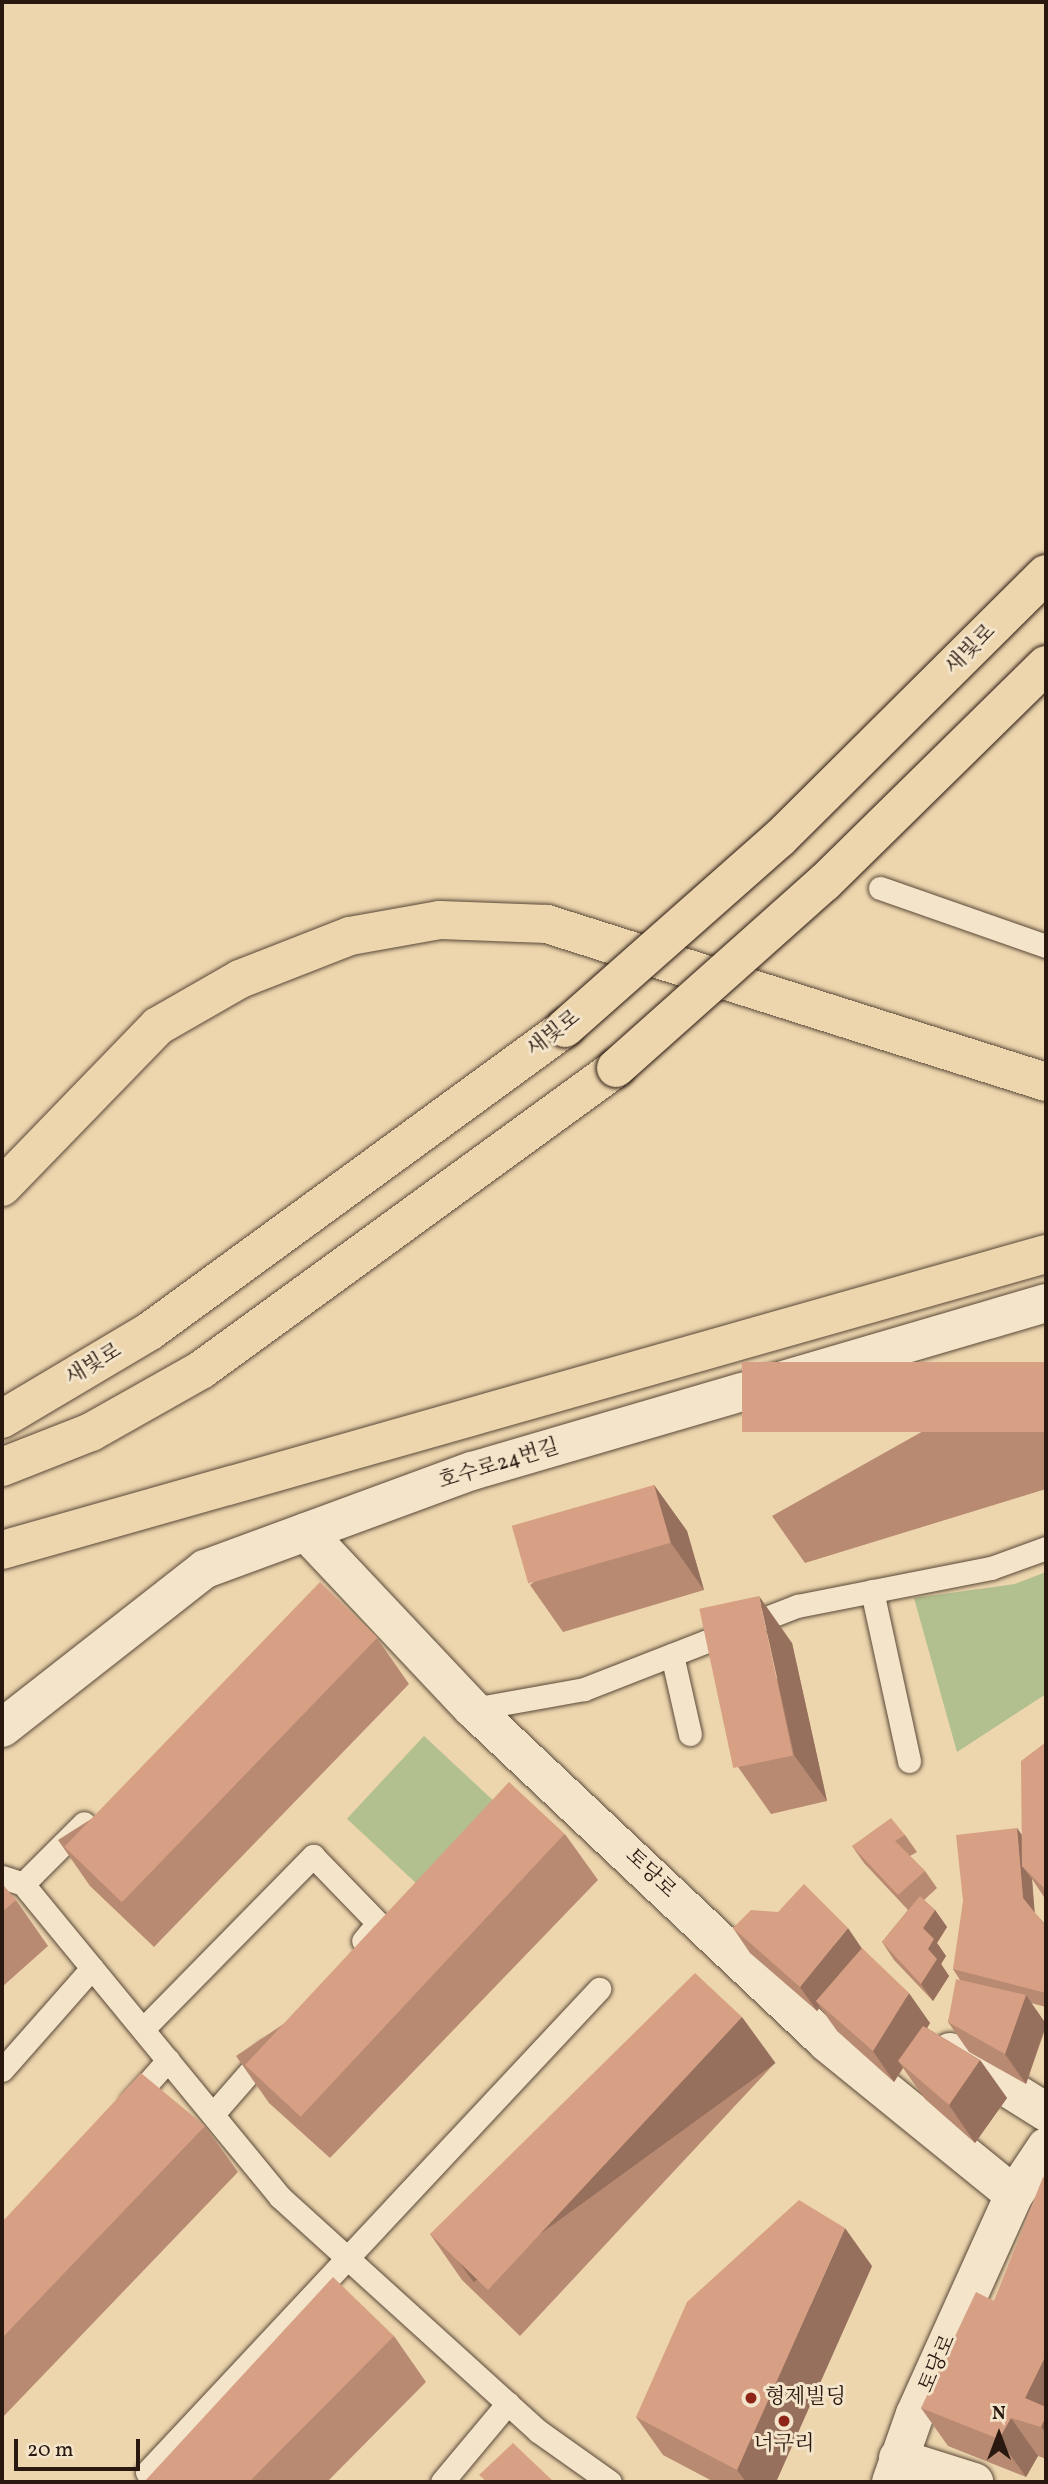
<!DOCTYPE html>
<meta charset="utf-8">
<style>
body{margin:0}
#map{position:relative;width:1048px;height:2484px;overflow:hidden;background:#edd6ae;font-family:Vollkorn,"Noto Serif KR",serif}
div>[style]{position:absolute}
.green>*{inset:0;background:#b2bf8f;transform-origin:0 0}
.roads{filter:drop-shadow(0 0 2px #5a4838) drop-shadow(0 0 2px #5a4838)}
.service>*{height:23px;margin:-11.5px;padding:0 11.5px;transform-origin:11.5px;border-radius:11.5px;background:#f3e4ca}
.minor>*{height:38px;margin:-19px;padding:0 19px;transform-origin:19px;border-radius:19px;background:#f3e4ca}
.secondary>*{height:38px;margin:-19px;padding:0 19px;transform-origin:19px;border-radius:19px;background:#f3e4ca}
.primary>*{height:38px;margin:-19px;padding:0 19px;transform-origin:19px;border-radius:19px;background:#edd6ae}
.trunk>*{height:38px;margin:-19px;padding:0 19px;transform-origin:19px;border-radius:19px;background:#edd6ae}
.bridges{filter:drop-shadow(0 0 2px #291810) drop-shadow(0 0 2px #291810)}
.trunk-bridge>*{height:38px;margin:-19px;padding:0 19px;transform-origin:19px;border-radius:19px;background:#edd6ae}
.wall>*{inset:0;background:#b98a72}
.shaded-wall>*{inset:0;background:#96705d;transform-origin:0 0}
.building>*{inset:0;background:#d7a085;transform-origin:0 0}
.dots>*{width:19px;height:19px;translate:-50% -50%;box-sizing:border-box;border:4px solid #f3e4ca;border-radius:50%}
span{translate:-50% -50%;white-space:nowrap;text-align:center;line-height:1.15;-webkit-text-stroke:6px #f3e4ca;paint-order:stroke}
.street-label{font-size:21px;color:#291810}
.poi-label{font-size:21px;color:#291810}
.left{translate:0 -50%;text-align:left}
.frame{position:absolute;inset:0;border:4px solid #291810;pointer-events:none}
.north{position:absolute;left:964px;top:2400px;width:70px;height:70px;-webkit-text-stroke:5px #f3e4ca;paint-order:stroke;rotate:0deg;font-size:19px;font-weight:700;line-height:28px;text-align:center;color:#291810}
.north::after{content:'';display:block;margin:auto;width:24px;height:32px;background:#291810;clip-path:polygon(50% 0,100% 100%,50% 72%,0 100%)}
.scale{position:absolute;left:14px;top:2439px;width:126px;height:32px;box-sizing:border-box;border:4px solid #291810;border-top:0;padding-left:9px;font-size:21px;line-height:24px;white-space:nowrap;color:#291810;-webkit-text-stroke:5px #f3e4ca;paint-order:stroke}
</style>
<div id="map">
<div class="green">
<div style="clip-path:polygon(1046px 1572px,1046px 1694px,957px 1752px,914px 1598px,1015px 1584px)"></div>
<div style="left:424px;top:1736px;width:98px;height:113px;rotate:43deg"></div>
</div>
<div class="roads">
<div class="service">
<div style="left:880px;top:888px;width:176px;rotate:19.3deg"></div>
<div style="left:872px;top:1591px;width:174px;rotate:77.7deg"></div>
<div style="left:672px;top:1655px;width:81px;rotate:77.2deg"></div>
<div style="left:473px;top:1709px;width:113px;rotate:-10.2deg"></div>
<div style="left:584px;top:1689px;width:229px;rotate:-21.3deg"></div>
<div style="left:797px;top:1606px;width:198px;rotate:-11.1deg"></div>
<div style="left:991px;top:1568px;width:59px;rotate:-20deg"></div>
<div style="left:2px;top:1877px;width:22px;rotate:18deg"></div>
<div style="left:23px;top:1884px;width:86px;rotate:-45deg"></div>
<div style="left:23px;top:1884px;width:405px;rotate:50.6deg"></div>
<div style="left:280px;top:2197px;width:348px;rotate:42.2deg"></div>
<div style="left:538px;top:2431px;width:88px;rotate:35.3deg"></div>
<div style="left:143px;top:2029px;width:243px;rotate:-45.5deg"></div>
<div style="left:313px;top:1856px;width:93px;rotate:45.9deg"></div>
<div style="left:378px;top:1923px;width:23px;rotate:130deg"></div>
<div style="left:2px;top:2070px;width:136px;rotate:-48.6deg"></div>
<div style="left:131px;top:2102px;width:56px;rotate:-48.6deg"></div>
<div style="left:213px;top:2114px;width:82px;rotate:-48.9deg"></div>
<div style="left:147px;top:2472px;width:662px;rotate:-46.9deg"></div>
<div style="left:442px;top:2482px;width:103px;rotate:-50.1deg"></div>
</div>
<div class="minor">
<div style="left:306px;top:1532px;width:243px;rotate:46.7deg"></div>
<div style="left:473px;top:1709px;width:485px;rotate:43.3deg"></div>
<div style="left:826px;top:2042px;width:242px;rotate:39.1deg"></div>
<div style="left:2px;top:1728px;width:258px;rotate:-38.1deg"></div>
<div style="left:205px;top:1569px;width:284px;rotate:-20.2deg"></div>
<div style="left:472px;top:1471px;width:598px;rotate:-16.31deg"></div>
<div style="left:950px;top:2052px;width:113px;rotate:32deg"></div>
<div style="left:898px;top:2458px;width:80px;rotate:17.5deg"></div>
</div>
<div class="secondary">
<div style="left:891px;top:2482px;width:72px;rotate:-70.6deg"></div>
<div style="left:915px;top:2414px;width:240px;rotate:-65.7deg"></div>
<div style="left:1014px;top:2195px;width:58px;rotate:-56.3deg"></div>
</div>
<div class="primary">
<div style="left:2px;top:1187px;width:224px;rotate:-45.9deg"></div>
<div style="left:158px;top:1026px;width:95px;rotate:-29.8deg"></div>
<div style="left:240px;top:979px;width:118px;rotate:-21.4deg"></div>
<div style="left:350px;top:936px;width:91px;rotate:-10.1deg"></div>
<div style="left:440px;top:920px;width:107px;rotate:2.1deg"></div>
<div style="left:547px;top:924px;width:523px;rotate:17.57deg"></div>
<div style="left:2px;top:1550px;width:1085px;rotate:-15.83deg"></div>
</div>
<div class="trunk">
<div style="left:2px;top:1419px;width:172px;rotate:-30.7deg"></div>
<div style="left:150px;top:1331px;width:514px;rotate:-36.13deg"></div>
<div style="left:2px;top:1467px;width:96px;rotate:-21.5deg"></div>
<div style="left:91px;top:1432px;width:126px;rotate:-29.4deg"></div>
<div style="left:201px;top:1370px;width:513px;rotate:-36.04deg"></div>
</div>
</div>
<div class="bridges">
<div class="trunk-bridge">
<div style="left:565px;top:1028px;width:286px;rotate:-41.5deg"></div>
<div style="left:779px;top:839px;width:376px;rotate:-44.8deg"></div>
<div style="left:616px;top:1068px;width:278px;rotate:-41.7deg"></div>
<div style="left:824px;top:883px;width:311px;rotate:-44.5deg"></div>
</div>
</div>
<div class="wall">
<div style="clip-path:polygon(1046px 1362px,1046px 1489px,805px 1563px,772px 1516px)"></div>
<div style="clip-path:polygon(654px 1485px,687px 1531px,704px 1590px,563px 1632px,530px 1585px)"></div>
<div style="clip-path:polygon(377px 1638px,409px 1684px,154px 1947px,90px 1886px,58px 1840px)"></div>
<div style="clip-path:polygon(792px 1643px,827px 1801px,771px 1814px,738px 1767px)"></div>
<div style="clip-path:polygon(1046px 1742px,1046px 1900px,1032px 1879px,1034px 1912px,1046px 1925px,1046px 2007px,1031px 2003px,1046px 2024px,1046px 2027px,1026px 2084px,969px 2052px,948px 2022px,960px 1980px,953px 1969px,1017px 1828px,1022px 1836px)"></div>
<div style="clip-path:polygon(565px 1834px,598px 1880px,330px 2158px,269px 2103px,236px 2056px)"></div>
<div style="clip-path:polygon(905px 1835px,917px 1852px,910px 1856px,925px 1871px,937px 1888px,924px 1900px,935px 1910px,947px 1927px,937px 1943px,946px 1956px,941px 1964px,949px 1976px,933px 2001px,894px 1960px,882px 1942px,908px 1910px,864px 1863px,852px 1846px)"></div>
<div style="clip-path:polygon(2px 1884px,16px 1900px,48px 1946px,2px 1987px)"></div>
<div style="clip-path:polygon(733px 1928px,863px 1949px,930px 2023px,927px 2028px,980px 2060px,1007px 2098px,975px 2143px,925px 2099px,903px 2068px,894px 2082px,837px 2031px,820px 2007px,817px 2011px,750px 1953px)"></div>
<div style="clip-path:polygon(775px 2063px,520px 2336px,462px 2280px,430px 2234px)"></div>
<div style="clip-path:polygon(205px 2126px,238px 2172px,2px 2418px,2px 2222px)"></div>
<div style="clip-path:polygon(1046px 2179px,1046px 2459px,1038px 2456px,1026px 2477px,948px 2446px,921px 2408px,994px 2301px)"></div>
<div style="clip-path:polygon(872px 2266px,776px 2482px,714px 2482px,663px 2455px,636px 2417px)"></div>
<div style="clip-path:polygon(394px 2336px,426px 2382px,327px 2482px,144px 2482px)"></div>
</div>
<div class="shaded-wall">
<div style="clip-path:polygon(654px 1485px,687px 1531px,704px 1590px,671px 1543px)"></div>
<div style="clip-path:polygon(759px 1596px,792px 1643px,827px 1801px,794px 1755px)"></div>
<div style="clip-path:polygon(1017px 1828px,1029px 1845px,1022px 1866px,1032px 1879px,1035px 1915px,1023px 1898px)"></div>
<div style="clip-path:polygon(935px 1910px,947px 1927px,937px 1943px,946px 1956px,941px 1964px,949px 1976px,933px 2001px,921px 1984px,928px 1949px,923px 1928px)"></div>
<div style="clip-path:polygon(848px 1928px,865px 1953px,816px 2001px,820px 2007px,817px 2011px,800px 1987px)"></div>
<div style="clip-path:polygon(909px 1993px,930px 2023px,904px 2066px,898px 2061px,903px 2068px,894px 2082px,873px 2051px)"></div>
<div style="clip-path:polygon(1026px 1995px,1046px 2024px,1026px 2084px,1005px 2054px)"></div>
<div style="left:742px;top:2017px;width:57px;height:373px;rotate:54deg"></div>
<div style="clip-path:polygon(980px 2060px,1007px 2098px,975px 2143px,949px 2105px)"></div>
<div style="clip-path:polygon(845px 2228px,872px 2266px,776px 2482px,746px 2482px,737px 2470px)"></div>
<div style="clip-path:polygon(1046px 2355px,1046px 2435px,1025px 2398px)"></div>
<div style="clip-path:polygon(1011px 2418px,1038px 2456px,1026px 2477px,999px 2439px)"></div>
</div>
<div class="building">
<div style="left:1046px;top:1362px;width:70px;height:304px;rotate:90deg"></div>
<div style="left:654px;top:1485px;width:60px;height:148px;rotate:74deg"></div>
<div style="left:320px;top:1582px;width:80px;height:368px;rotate:44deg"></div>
<div style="left:759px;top:1596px;width:163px;height:61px;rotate:78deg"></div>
<div style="clip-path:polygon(1046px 1742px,1046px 1890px,1022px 1866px,1021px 1761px)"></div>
<div style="left:509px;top:1782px;width:76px;height:387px;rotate:43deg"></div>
<div style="clip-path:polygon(891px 1818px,905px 1835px,895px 1841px,925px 1871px,898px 1895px,852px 1846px)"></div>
<div style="clip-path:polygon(1017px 1828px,1023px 1898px,1044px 1924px,1046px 1925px,1046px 1993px,953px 1969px,963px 1901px,956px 1835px)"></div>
<div style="clip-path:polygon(2px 1884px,16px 1900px,2px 1912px)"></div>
<div style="clip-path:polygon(804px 1884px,848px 1928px,800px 1987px,733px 1928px,751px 1910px,778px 1912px)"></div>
<div style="clip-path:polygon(920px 1896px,935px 1910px,923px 1928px,934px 1939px,928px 1949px,937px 1959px,921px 1984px,882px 1942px)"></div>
<div style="clip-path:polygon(862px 1948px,909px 1993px,873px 2051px,816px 2001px)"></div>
<div style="clip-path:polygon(695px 1973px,742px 2017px,488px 2290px,430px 2234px)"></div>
<div style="clip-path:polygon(956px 1979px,1026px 1995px,1005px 2054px,948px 2022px)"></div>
<div style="clip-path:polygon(923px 2026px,980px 2060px,949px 2105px,898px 2061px)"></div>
<div style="clip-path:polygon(141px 2073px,205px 2126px,2px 2338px,2px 2222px)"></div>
<div style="clip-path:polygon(1043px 2177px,1046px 2179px,1046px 2355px,1025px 2398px,1046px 2407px,1046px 2416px,1041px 2427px,1011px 2418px,999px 2439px,921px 2408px,976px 2292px,994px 2301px)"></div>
<div style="clip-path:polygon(799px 2200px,845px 2228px,737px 2470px,636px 2417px,687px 2302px)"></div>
<div style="clip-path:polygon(333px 2277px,394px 2336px,249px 2482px,144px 2482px)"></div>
<div style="clip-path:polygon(513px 2443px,554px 2482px,487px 2482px,479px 2475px)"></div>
</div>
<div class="dots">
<div style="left:751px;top:2398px;background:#8f2418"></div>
<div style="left:784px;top:2421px;background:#8f2418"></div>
</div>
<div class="street-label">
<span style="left:971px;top:650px;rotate:-45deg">새빛로</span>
<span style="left:554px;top:1034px;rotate:-38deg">새빛로</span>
<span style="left:94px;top:1365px;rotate:-31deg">새빛로</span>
<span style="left:499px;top:1465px;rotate:-17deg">호수로24번길</span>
<span style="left:650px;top:1874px;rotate:44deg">토당로</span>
<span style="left:938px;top:2364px;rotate:-66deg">토당로</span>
</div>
<div class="poi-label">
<span class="left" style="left:765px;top:2398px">형제빌딩</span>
<span style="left:784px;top:2445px">너구리</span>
</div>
<div class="frame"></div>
<div class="north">N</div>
<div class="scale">20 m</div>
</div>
